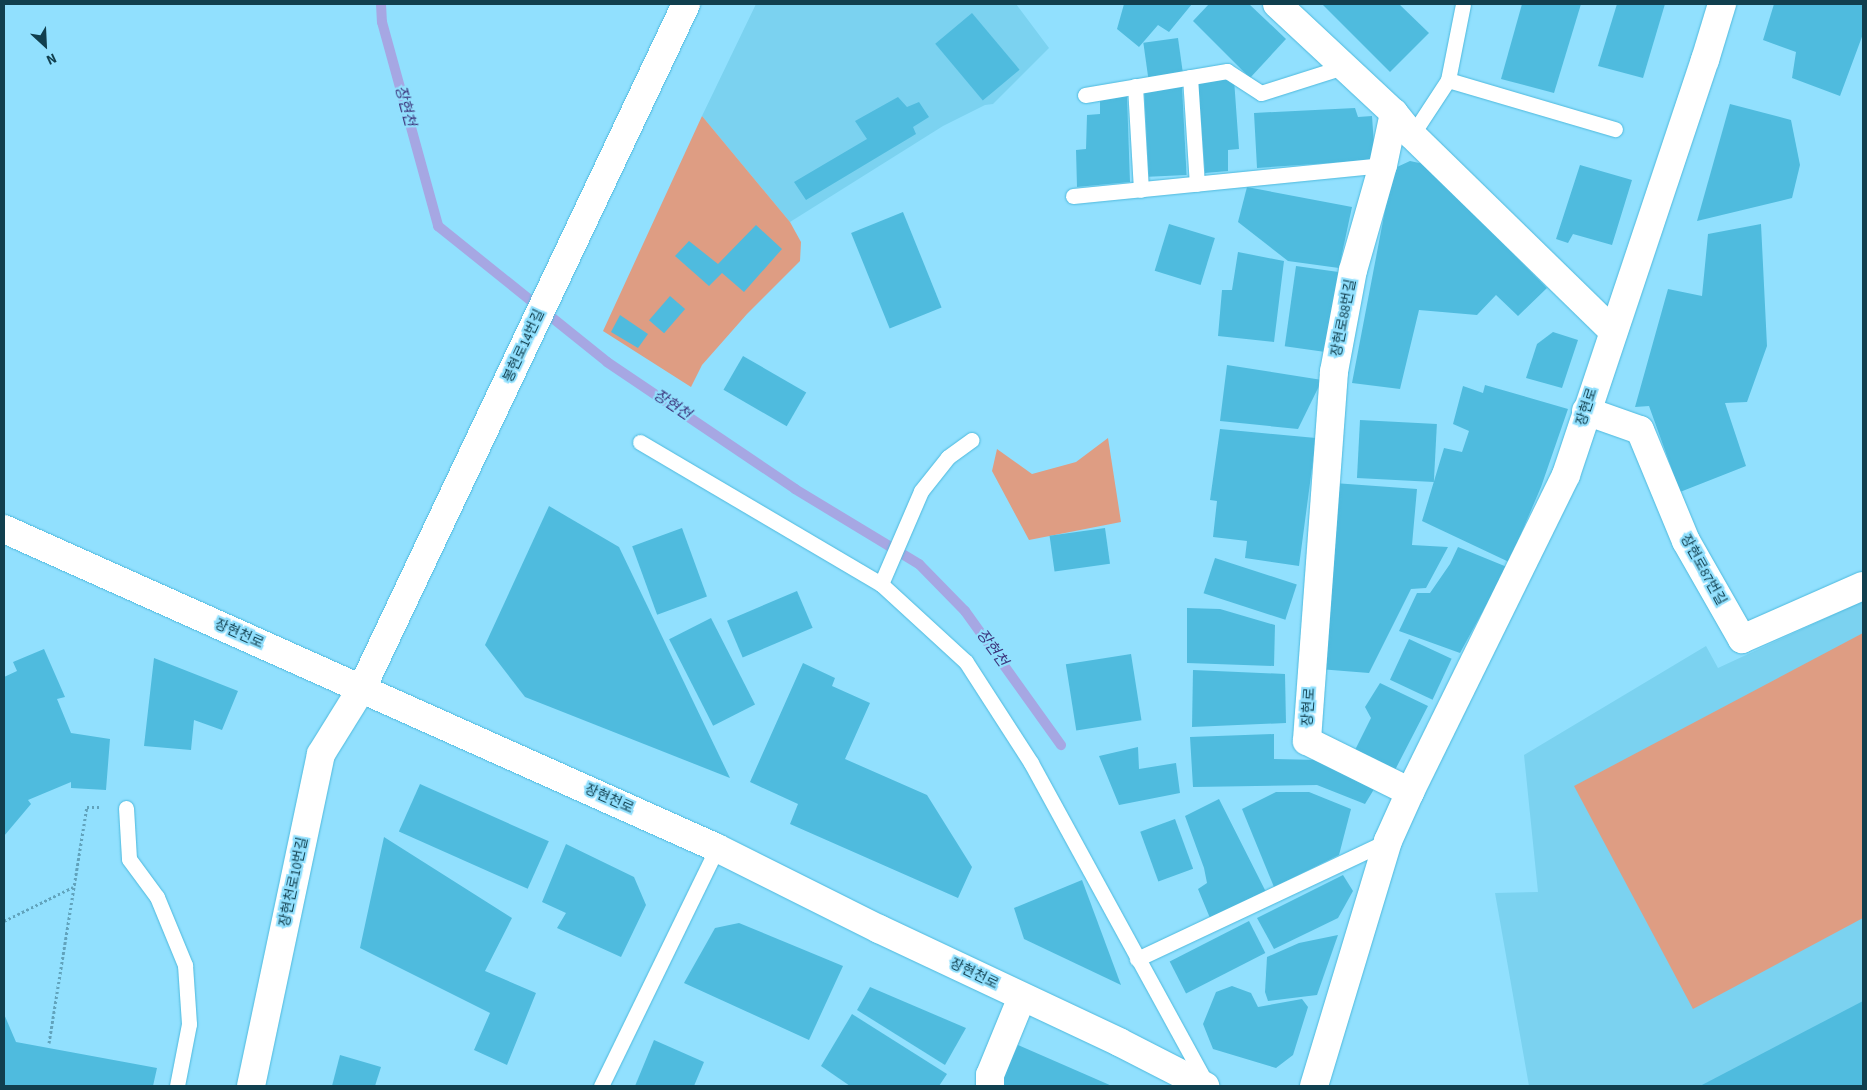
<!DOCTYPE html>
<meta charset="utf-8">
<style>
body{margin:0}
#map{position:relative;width:1867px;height:1090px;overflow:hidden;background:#91e0fe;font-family:"Source Sans 3","Noto Sans KR",sans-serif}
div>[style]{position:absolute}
.built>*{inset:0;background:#7bd2f0}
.green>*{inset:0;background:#de9d83}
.stream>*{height:10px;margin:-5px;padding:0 5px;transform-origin:5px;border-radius:5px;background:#a6a7e3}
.building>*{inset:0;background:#4fbbde;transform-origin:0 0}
.path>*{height:3px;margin-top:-1.5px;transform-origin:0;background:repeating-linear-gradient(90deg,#61a3bc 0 2.5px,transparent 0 5px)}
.roads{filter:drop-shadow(0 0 1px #4eb9dd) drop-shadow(0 0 1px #4eb9dd)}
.service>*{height:15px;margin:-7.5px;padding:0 7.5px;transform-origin:7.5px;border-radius:7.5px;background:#fff}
.minor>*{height:28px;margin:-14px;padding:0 14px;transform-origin:14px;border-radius:14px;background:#fff}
span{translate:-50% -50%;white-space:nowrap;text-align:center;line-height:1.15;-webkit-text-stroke:4.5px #91e0fe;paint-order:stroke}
.street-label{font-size:14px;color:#113f4e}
.water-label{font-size:15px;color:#3c357c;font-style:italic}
.frame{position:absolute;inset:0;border:5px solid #113f4e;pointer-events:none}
.north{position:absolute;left:20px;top:20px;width:50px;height:50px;-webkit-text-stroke:4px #91e0fe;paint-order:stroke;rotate:155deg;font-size:14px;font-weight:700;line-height:20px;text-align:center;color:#113f4e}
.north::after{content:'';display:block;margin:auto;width:18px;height:22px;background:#113f4e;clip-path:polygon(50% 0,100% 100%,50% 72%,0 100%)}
</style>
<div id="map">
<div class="built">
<div style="clip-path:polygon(756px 4px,1016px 4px,1049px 48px,993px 104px,985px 105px,943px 126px,790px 222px,702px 116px)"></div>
<div style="clip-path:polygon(1863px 601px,1863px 1086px,1529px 1086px,1495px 893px,1538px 892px,1524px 755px,1706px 646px,1718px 668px)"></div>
</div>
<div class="green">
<div style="clip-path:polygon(702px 116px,790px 222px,801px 242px,800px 261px,747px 314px,702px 365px,691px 387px,603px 331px)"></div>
<div style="clip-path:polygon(1108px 438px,1121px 522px,1029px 540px,992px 471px,997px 449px,1032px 474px,1076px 462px)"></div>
<div style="clip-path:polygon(1863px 633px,1863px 918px,1693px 1009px,1574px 786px)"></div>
</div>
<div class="stream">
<div style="left:381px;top:4px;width:18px;rotate:87deg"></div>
<div style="left:382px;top:22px;width:212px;rotate:74.6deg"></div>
<div style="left:438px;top:226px;width:217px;rotate:38.8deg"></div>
<div style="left:607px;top:362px;width:227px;rotate:34deg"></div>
<div style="left:795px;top:489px;width:145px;rotate:31.2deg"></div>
<div style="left:919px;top:564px;width:66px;rotate:45.6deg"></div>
<div style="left:965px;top:611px;width:165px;rotate:54.4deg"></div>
</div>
<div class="building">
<div style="clip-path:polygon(1124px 4px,1192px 4px,1169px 32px,1158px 25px,1139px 47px,1117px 29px)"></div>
<div style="clip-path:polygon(1209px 4px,1249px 4px,1286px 39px,1250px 78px,1193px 21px)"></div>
<div style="clip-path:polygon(1322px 4px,1399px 4px,1429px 33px,1390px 72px)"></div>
<div style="clip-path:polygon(1522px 4px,1581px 4px,1554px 93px,1501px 79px)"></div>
<div style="clip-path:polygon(1617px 4px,1665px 4px,1643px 78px,1598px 66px)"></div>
<div style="clip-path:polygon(1774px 4px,1863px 4px,1863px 34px,1840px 96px,1792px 78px,1796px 52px,1763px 40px)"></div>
<div style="left:972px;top:13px;width:74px;height:48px;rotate:50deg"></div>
<div style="left:1178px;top:38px;width:35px;height:35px;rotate:82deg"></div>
<div style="clip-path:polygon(1234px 79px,1239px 149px,1228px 150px,1228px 171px,1205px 173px,1198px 81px)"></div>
<div style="left:1182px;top:87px;width:88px;height:38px;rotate:87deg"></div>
<div style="clip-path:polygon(1127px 96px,1130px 182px,1077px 187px,1076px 150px,1086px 149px,1087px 115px,1100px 114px,1100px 97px)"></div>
<div style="clip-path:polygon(898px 97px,907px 107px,919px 102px,929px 117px,913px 127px,916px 134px,806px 200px,794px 182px,867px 139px,855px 121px)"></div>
<div style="clip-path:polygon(1730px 104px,1791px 120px,1800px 165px,1792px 198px,1697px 221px)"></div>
<div style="clip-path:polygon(1355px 108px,1358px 117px,1372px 116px,1375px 160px,1257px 168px,1254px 113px)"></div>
<div style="clip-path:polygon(1410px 161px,1424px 164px,1547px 288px,1518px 316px,1496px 295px,1477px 315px,1419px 310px,1400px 389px,1352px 383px,1391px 179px,1397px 167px)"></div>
<div style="clip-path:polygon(1580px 165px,1632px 180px,1612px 245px,1573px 234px,1568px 243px,1556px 239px)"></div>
<div style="clip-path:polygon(1247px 187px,1352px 207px,1339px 268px,1288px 261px,1238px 222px)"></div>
<div style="left:903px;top:212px;width:103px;height:56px;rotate:68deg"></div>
<div style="left:1169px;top:224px;width:48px;height:49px;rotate:17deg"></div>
<div style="clip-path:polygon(1761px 224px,1767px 346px,1747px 402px,1725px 403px,1746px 466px,1680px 492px,1649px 406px,1635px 407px,1668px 289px,1702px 296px,1708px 234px)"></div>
<div style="clip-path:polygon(756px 225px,782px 249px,744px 292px,722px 273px,709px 286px,675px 256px,689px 241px,718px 264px)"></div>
<div style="clip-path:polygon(1238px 252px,1284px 261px,1274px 342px,1218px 336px,1222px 290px,1232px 290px)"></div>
<div style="left:1296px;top:266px;width:50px;height:81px;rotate:8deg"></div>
<div style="left:670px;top:296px;width:20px;height:32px;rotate:41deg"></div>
<div style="clip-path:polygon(620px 315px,648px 334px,638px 348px,611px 332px)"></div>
<div style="clip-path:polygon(1553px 332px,1578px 340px,1562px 388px,1526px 378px,1537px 344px)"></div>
<div style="left:743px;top:356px;width:73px;height:39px;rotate:30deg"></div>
<div style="clip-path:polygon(1227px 365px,1322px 380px,1298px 429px,1220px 421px)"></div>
<div style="clip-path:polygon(1485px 385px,1568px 409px,1541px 487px,1509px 562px,1422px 521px,1444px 448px,1462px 452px,1469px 431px,1453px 424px,1463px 386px,1483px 393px)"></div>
<div style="left:1360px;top:420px;width:77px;height:58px;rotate:3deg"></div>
<div style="clip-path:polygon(1220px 429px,1316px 438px,1299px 566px,1245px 558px,1247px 541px,1213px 537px,1217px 501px,1210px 500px)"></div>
<div style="clip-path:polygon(1334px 483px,1417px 489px,1412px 545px,1448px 547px,1426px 588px,1411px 589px,1369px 673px,1319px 669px)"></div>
<div style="clip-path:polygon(549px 506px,619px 547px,730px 778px,525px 697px,485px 645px)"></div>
<div style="left:682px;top:528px;width:73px;height:53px;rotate:70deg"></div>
<div style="left:1105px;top:528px;width:36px;height:56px;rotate:82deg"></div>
<div style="clip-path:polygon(1458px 547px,1507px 567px,1460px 653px,1399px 631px,1417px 593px,1430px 593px,1450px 564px)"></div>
<div style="left:1215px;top:558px;width:86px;height:37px;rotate:18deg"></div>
<div style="left:797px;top:591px;width:40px;height:76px;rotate:67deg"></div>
<div style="clip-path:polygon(1187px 608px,1220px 609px,1275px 625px,1274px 666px,1187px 663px)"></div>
<div style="left:711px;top:618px;width:97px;height:47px;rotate:63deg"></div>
<div style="left:1409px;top:639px;width:47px;height:45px;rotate:25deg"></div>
<div style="clip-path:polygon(44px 649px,65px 697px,57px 699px,71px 733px,110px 739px,106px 790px,71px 788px,71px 782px,28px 800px,31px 804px,4px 836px,4px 677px,17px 671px,13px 662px)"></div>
<div style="left:1131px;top:654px;width:67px;height:66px;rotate:81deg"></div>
<div style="clip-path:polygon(154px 658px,238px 691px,222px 730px,194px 720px,191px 750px,144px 746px)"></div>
<div style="clip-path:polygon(803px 663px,835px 678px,832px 686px,870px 703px,845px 759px,927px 795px,972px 867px,958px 898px,790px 824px,798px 804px,750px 782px)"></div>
<div style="clip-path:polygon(1193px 670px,1285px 674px,1286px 723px,1192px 727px)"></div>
<div style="clip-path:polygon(1380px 683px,1428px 706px,1394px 772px,1353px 754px,1371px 718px,1365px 707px)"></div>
<div style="clip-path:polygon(1274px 734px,1274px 759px,1320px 760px,1376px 786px,1365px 804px,1317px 785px,1193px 787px,1190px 737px)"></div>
<div style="clip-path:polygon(1138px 747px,1139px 769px,1176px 763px,1180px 793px,1119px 805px,1099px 756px)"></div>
<div style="left:420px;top:784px;width:141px;height:52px;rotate:24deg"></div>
<div style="clip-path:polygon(1276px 792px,1309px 792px,1351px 809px,1339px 855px,1274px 887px,1242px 809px)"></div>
<div style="clip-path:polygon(1219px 799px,1266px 892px,1210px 918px,1198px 889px,1207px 883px,1204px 868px,1185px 816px)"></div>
<div style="left:1175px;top:819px;width:53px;height:37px;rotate:70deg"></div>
<div style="clip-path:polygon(384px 837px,512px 918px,485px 971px,536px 993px,507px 1065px,474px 1050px,490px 1013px,360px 948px)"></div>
<div style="clip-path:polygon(566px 844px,634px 877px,646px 905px,621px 957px,557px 928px,566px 913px,542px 902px)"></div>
<div style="clip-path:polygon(1343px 875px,1353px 891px,1338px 918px,1274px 949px,1257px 918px)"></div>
<div style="clip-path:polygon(1082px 880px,1121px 985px,1024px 939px,1014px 908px)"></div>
<div style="left:1249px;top:921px;width:36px;height:89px;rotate:63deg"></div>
<div style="clip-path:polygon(739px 923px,843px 966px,809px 1040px,684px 983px,715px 928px)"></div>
<div style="clip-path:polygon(1338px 935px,1317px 995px,1268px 1001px,1265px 992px,1267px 957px,1299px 943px)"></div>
<div style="clip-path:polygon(1232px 986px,1251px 993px,1258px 1007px,1302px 999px,1308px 1007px,1293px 1055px,1276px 1068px,1213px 1049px,1203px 1024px,1216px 992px)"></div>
<div style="clip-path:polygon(870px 987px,966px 1028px,945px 1065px,857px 1010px)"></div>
<div style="clip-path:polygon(1863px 1001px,1863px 1086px,1700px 1086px)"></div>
<div style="clip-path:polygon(4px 1014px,16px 1042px,157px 1068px,153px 1086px,4px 1086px)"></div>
<div style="clip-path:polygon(852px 1014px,947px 1074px,939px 1086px,850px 1086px,821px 1066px)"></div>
<div style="clip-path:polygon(654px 1040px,704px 1062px,694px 1086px,635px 1086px)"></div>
<div style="clip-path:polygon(1018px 1045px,1112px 1086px,999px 1086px)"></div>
<div style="clip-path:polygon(340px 1055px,381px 1067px,375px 1086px,332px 1086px)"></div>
</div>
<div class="path">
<div style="left:4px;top:921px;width:77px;rotate:-26.2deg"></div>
<div style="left:49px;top:1043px;width:239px;rotate:-80.9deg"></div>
<div style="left:87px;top:807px;width:14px"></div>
</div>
<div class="roads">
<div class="service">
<div style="left:1190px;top:77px;width:107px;rotate:86.3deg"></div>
<div style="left:1448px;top:80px;width:77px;rotate:-78.8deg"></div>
<div style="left:1135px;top:86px;width:104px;rotate:86.7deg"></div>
<div style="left:1085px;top:95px;width:144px;rotate:-9.6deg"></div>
<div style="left:1227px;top:71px;width:40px;rotate:32.9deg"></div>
<div style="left:1261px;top:93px;width:86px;rotate:-17.6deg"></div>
<div style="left:1412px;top:135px;width:66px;rotate:-56.8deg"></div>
<div style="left:1448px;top:80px;width:174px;rotate:16.4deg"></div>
<div style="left:1073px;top:196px;width:312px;rotate:-5.7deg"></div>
<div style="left:640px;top:442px;width:280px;rotate:30.5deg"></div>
<div style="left:881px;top:584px;width:115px;rotate:42.5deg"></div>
<div style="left:966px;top:662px;width:120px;rotate:57.2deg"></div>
<div style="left:1031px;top:763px;width:365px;rotate:61.3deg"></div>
<div style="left:881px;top:584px;width:101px;rotate:-66.7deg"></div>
<div style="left:921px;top:491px;width:43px;rotate:-51.5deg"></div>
<div style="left:948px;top:457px;width:29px;rotate:-36deg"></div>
<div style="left:126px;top:808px;width:51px;rotate:86.6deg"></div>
<div style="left:129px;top:859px;width:47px;rotate:53.6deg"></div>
<div style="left:157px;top:897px;width:74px;rotate:67.6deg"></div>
<div style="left:185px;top:965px;width:59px;rotate:86.1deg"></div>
<div style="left:189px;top:1024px;width:63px;rotate:101deg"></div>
<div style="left:1137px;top:959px;width:277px;rotate:-25.2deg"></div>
<div style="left:601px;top:1086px;width:265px;rotate:-64deg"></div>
</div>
<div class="minor">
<div style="left:1277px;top:4px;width:160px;rotate:43deg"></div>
<div style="left:1394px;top:113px;width:28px;rotate:51deg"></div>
<div style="left:1412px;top:135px;width:281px;rotate:44.3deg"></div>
<div style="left:1394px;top:113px;width:53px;rotate:101.9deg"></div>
<div style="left:1383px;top:165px;width:109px;rotate:105.9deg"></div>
<div style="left:1353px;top:270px;width:104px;rotate:100.6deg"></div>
<div style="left:1334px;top:372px;width:370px;rotate:94.2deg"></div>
<div style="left:1307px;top:741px;width:115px;rotate:26.3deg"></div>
<div style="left:1586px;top:411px;width:57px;rotate:19.4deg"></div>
<div style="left:1640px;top:430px;width:120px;rotate:67.5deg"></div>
<div style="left:1686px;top:541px;width:113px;rotate:60.3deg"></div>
<div style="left:1742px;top:639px;width:132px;rotate:-23.7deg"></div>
<div style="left:4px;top:529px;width:781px;rotate:24.1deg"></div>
<div style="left:717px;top:848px;width:181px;rotate:26.6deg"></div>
<div style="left:879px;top:929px;width:265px;rotate:25.2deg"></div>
<div style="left:1119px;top:1042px;width:97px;rotate:27.1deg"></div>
<div style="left:251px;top:1086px;width:339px;rotate:-78.1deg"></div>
<div style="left:321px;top:754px;width:78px;rotate:-58.2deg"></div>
<div style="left:362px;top:688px;width:757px;rotate:-64.65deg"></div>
<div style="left:990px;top:1086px;width:11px;rotate:-90deg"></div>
<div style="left:990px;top:1075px;width:84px;rotate:-67.7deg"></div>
<div style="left:1314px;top:1086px;width:256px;rotate:-73.2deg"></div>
<div style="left:1388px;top:841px;width:54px;rotate:-65.8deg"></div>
<div style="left:1410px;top:792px;width:353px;rotate:-63.8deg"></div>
<div style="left:1566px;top:475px;width:438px;rotate:-71.5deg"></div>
<div style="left:1705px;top:60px;width:59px;rotate:-73.1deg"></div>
</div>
</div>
<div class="street-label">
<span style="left:1344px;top:318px;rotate:-79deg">장현로88번길</span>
<span style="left:524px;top:346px;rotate:-65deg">봉현로14번길</span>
<span style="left:1587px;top:407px;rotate:-72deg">장현로</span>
<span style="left:1703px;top:570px;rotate:61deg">장현로87번길</span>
<span style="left:239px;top:634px;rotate:24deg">장현천로</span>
<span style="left:1309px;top:707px;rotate:-86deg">장현로</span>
<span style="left:609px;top:799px;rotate:24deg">장현천로</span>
<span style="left:294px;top:882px;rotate:-78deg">장현천로10번길</span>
<span style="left:974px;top:974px;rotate:26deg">장현천로</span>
</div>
<div class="water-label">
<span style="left:405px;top:106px;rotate:75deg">장현천</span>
<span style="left:672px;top:405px;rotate:34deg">장현천</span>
<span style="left:992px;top:648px;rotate:54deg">장현천</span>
</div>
<div class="frame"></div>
<div class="north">N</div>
</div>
